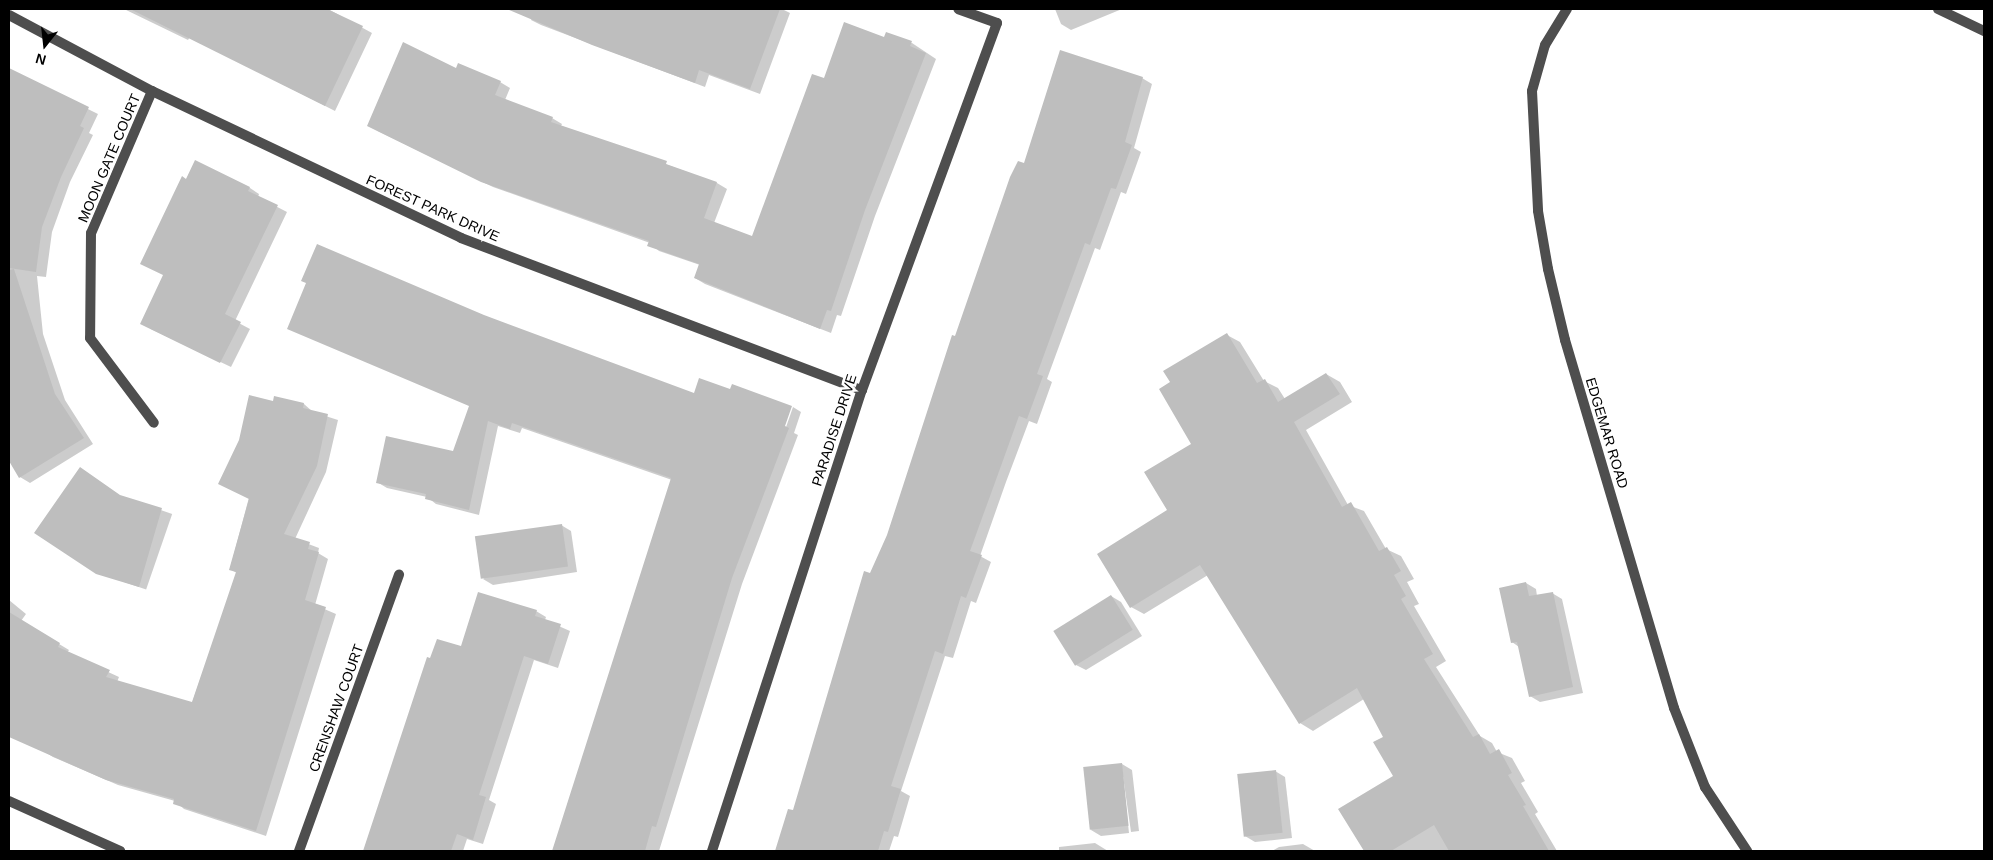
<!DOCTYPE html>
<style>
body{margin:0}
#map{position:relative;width:1993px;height:860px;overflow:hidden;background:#fff;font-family:Helvetica,sans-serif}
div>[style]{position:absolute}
.shadow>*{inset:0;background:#0003;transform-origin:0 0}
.building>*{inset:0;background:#bebebe;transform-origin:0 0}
.service>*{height:10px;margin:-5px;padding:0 5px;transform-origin:5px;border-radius:5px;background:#4e4e4e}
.minor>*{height:10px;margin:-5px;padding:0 5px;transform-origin:5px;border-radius:5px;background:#4e4e4e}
span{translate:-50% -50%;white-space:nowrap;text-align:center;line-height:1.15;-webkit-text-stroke:5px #fff;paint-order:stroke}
.street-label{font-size:14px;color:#000}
.frame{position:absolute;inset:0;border:10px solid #000;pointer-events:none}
.north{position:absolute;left:20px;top:20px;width:50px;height:50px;-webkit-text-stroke:4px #fff;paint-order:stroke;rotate:196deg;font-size:14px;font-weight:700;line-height:20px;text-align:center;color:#000}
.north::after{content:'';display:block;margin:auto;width:18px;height:22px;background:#000;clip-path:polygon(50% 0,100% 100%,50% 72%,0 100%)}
</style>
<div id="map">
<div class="shadow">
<div style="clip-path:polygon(124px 9px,328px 9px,372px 33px,335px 111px,190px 37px,188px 40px)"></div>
<div style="clip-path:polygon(525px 9px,782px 9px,790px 13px,760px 94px,709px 75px,705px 87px,541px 25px,531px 20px,534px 13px)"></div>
<div style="clip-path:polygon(1055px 9px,1122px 9px,1071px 30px,1061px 24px)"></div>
<div style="clip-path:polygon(887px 34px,912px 43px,936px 59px,875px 216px,841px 316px,837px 315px,831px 333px,705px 284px,695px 278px,700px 265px,659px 251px,650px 243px,493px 187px,378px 131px,456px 69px,500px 82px,510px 88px,505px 100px,552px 118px,562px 124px,561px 126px,717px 183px,727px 189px,714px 223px,753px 238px,825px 80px,885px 38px)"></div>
<div style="clip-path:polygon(9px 70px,98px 114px,89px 133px,93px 135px,70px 182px,52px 232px,46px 277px,37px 276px,43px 334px,65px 400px,93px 444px,30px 483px,20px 477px,9px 459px)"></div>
<div style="clip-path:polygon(1142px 78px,1152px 84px,1134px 148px,1141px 152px,1126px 194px,1121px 192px,1100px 250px,1095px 248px,1047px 379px,1052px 382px,1037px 424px,1029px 421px,1006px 482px,980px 556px,991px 562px,976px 603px,971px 601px,953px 658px,945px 656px,901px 791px,910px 796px,898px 837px,894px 836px,889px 851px,777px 851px,789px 810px,794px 812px,871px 575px,888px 536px,956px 338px,1024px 165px)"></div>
<div style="clip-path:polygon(195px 162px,250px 188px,259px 194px,258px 197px,287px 212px,235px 321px,250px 329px,231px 367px,151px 329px,186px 180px)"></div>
<div style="clip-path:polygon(484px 316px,784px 433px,793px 407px,801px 412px,794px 433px,798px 435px,742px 584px,659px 851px,554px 851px,672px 480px,522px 428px,520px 433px,498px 426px,479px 515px,436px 504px,427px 497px,387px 488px,377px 482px,454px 453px,470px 406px)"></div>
<div style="clip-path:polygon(1227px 335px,1240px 342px,1264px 381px,1278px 388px,1285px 399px,1326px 374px,1340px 382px,1352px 402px,1306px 430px,1348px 505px,1364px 511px,1386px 549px,1401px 556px,1414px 579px,1407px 582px,1419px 604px,1414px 606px,1446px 661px,1436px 667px,1480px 736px,1492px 743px,1497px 752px,1512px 758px,1525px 781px,1521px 783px,1538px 812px,1535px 814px,1557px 851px,1366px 851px,1340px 810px,1394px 777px,1385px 737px,1364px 699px,1313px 731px,1300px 723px,1208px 575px,1144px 614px,1131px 607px,1193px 444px,1171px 382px)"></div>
<div style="clip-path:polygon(274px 403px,304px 404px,313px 412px,338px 420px,326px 472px,295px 539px,319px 548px,318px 553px,328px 559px,315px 605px,336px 614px,266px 836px,184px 809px,175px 801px,118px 785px,53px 757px,9px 729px,9px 600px,26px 614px,21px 621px,69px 650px,67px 653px,119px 677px,117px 682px,192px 703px,237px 573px,230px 569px)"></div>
<div style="left:123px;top:497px;width:52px;height:80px;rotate:19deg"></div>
<div style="clip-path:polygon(561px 525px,571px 531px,577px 572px,493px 585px,483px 579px)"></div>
<div style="clip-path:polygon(1526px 583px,1536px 589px,1537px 596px,1552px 593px,1562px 599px,1583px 693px,1540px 702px,1530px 696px,1519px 647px,1512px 642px)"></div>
<div style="clip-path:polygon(1111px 596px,1121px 602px,1142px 636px,1086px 670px,1076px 665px)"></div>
<div style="clip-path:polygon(536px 611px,546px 617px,545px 620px,570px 631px,558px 668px,534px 660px,489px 800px,496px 804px,483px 844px,467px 839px,463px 851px,364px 851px,428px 659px,462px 648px)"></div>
<div style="clip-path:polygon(1122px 764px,1132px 770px,1139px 831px,1131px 832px,1122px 769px,1129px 833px,1101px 836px,1091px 830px)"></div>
<div style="clip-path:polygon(1275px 771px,1285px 777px,1292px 838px,1255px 842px,1245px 836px)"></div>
<div style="clip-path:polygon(1095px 843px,1108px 851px,1059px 851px,1059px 847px)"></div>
<div style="clip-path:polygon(1303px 844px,1315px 851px,1272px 851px,1279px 847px)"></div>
</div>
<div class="building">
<div style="clip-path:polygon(130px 9px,327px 9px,363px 26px,325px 106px)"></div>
<div style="clip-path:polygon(507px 9px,780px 9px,750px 89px,699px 70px,695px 83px,592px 45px)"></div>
<div style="clip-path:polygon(844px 22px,884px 37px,886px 32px,912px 41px,910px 46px,926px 53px,865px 210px,831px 311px,827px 310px,820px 329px,694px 278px,699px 264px,647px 246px,649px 241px,481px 182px,367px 126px,403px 42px,456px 68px,458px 63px,501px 81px,495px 95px,553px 117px,551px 122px,667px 161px,666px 164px,717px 182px,704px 218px,752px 236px,812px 74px,824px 78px)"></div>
<div style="clip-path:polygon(1060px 50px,1143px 77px,1125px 142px,1132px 145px,1116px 189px,1111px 188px,1090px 245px,1085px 243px,1037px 374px,1043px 376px,1027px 419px,1019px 416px,997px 477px,970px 551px,982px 555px,966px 598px,961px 596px,943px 654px,935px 651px,891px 786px,901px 789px,888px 832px,884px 831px,878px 851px,775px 851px,788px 809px,793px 810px,864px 571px,870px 573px,887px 535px,952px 335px,955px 336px,1010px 177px,1018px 161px,1024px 163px)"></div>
<div style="clip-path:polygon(9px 68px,89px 107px,80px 126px,84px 128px,61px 177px,42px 227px,36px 272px,9px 268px)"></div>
<div style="clip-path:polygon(195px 160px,250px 187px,248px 191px,278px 205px,225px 314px,241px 322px,220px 363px,140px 324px,163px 275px,140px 264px,182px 176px,186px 179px)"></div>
<div style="clip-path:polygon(317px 244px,484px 315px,694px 393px,699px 378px,730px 389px,732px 384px,792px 406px,785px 426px,789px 428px,732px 578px,656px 827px,652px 826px,645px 851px,552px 851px,671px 478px,512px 423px,510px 429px,488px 421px,469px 510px,425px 499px,426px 494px,376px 483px,386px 436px,453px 451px,469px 406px,287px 329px,306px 283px,301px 281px)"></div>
<div style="clip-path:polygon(14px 269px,55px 394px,84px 438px,19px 478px,9px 461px,9px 270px)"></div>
<div style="clip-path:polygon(1227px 333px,1257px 383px,1265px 379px,1278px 402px,1326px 373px,1340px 394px,1294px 422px,1342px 507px,1351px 502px,1379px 551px,1387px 547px,1401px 571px,1394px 575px,1406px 596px,1401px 599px,1433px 654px,1424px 659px,1473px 737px,1479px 734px,1490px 754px,1499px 749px,1512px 773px,1508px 775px,1526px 805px,1523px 806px,1549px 851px,1449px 851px,1434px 825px,1391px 851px,1364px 851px,1338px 809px,1393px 776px,1373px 742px,1383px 737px,1357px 688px,1299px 724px,1200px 565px,1130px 608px,1097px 554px,1167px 510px,1144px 472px,1191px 444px,1159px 389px,1170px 382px,1163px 371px)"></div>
<div style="clip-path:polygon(249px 395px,273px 401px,274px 396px,304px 403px,303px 408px,328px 414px,317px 466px,284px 534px,310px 542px,308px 549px,319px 552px,305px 600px,326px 607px,256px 831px,173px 804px,174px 799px,106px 780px,9px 737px,9px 612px,60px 643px,58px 647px,110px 670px,106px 677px,192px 702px,236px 572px,229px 570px,249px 499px,218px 484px,239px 440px)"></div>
<div style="clip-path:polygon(80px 467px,120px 495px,162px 508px,139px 587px,96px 574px,34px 533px)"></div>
<div style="left:562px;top:524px;width:43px;height:88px;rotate:82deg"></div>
<div style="clip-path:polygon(1526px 582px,1529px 596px,1553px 592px,1573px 687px,1529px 697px,1517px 642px,1511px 643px,1499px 588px)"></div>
<div style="clip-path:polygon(478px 592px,537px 610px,535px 616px,561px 624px,548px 664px,524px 656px,479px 795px,486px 797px,473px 840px,457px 834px,451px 851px,363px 851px,427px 657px,430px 658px,437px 639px,461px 646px)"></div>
<div style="left:1111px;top:595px;width:41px;height:68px;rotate:58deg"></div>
<div style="left:1122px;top:763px;width:63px;height:39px;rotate:84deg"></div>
<div style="left:1276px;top:770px;width:63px;height:39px;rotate:84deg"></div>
</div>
<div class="service">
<div style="left:1567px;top:9px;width:42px;rotate:121.4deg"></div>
<div style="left:1545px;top:45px;width:48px;rotate:105.8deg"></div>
<div style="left:1532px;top:91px;width:120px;rotate:87.1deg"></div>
<div style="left:1538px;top:211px;width:59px;rotate:80.2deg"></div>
<div style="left:1548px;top:269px;width:73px;rotate:76.5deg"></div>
<div style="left:1565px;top:340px;width:384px;rotate:73.5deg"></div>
<div style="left:1674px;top:708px;width:85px;rotate:68.6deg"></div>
<div style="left:1705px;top:787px;width:77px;rotate:56.7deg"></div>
<div style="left:1938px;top:9px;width:51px;rotate:25.6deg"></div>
</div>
<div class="minor">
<div style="left:9px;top:15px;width:162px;rotate:28deg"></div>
<div style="left:152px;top:91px;width:342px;rotate:25.4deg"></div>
<div style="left:461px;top:238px;width:429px;rotate:20.8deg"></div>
<div style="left:152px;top:91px;width:155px;rotate:113.2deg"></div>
<div style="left:91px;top:233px;width:105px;rotate:90.5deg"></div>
<div style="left:90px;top:338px;width:106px;rotate:53deg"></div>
<div style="left:9px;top:801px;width:122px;rotate:24.2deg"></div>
<div style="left:299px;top:851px;width:294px;rotate:-70.1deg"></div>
<div style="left:712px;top:851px;width:485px;rotate:-72deg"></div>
<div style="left:862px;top:390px;width:391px;rotate:-69.8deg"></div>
<div style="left:997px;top:23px;width:41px;rotate:-160.3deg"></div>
</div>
<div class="street-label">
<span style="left:109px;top:158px;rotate:-67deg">MOON GATE COURT</span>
<span style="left:433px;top:208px;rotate:24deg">FOREST PARK DRIVE</span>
<span style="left:834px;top:430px;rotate:-72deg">PARADISE DRIVE</span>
<span style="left:1607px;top:433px;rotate:73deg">EDGEMAR ROAD</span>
<span style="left:336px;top:708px;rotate:-70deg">CRENSHAW COURT</span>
</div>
<div class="frame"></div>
<div class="north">N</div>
</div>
